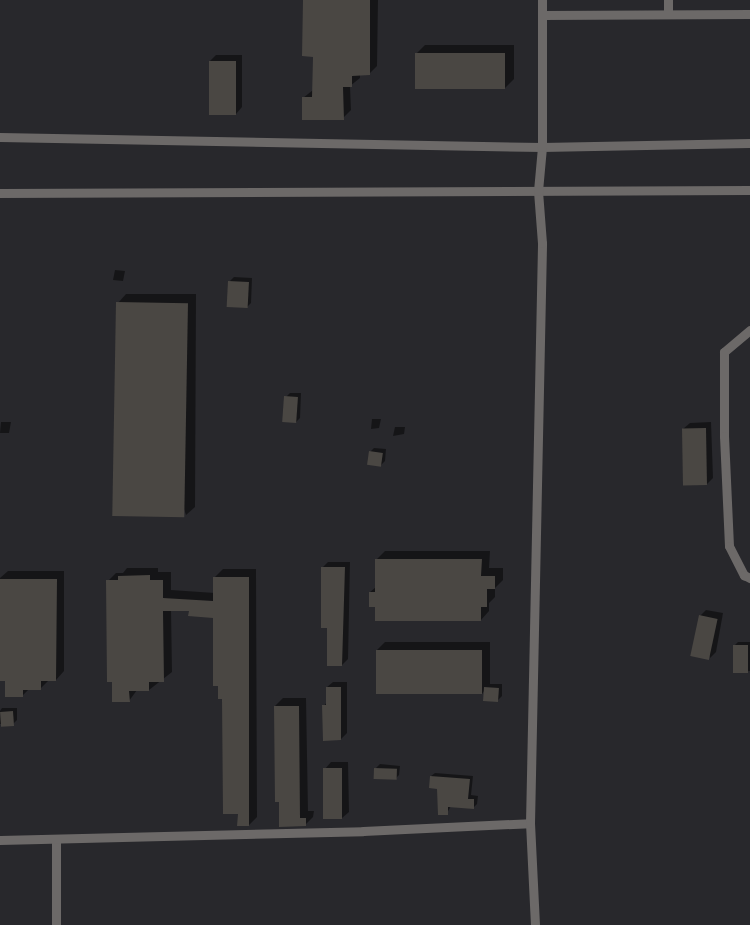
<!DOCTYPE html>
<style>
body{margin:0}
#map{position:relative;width:750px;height:925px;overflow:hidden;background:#28282c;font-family:Rubik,sans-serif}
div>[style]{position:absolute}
.shadow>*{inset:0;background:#0007}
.building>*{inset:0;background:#4a4743;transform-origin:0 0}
.minor>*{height:9px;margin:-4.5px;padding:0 4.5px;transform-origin:4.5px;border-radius:4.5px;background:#6c6968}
span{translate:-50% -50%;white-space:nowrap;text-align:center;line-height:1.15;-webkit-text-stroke:4px #1f1e22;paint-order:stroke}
</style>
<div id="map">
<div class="shadow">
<div style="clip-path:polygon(304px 0,378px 0,377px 66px,369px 74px,360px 74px,360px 78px,350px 86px,351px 110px,343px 118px,303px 98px,313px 90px,314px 55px)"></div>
<div style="clip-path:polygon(425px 45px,514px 45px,514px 79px,505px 88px,416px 54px)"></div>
<div style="clip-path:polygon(216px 55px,242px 55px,242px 107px,236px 114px,210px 61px)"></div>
<div style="clip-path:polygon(115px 270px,125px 271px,123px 281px,113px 280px)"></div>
<div style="clip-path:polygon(234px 277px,252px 278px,251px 303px,247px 307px,230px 281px)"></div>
<div style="clip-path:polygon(126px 294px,196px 294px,195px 507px,186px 515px,118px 303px)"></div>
<div style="clip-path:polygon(290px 393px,301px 393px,300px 418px,296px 422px,286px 397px)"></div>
<div style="clip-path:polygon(372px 419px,381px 419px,379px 428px,371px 429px)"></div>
<div style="clip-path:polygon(1px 422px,11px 422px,9px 433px,0 433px)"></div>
<div style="clip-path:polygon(711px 422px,713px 478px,707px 484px,683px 429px,690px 423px)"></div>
<div style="clip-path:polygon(395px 427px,405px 427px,404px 434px,393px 436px)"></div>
<div style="clip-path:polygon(374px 448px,386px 449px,385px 461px,381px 465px,370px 452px)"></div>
<div style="clip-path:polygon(385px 551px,490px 551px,489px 568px,503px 568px,503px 580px,495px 588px,495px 597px,489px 603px,489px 611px,481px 620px,376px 606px,370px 592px,376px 587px,376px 560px)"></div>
<div style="clip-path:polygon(328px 562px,350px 562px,348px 659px,342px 665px,322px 568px)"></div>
<div style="clip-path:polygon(127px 568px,158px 568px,158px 572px,171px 572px,171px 590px,215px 593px,215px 577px,223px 569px,256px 569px,257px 817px,249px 825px,239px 812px,215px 617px,190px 609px,171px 609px,172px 672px,149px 690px,137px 690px,129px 701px,108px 581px,116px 573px,123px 573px)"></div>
<div style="clip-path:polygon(8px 571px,64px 571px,64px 671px,56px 680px,48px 681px,40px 689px,29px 689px,23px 695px,6px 680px,0 679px,0 578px)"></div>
<div style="clip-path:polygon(706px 610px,723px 613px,716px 652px,710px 658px,700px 616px)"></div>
<div style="clip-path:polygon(385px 642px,490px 642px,490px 684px,502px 684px,502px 696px,498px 700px,485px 690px,482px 694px,377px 650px)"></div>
<div style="clip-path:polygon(738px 642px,750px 642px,750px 671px,735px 672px,734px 646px)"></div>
<div style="clip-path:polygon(333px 682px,347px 682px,347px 733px,341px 739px,324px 706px,327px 702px,327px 687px)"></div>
<div style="clip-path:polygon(283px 698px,306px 698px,308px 811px,314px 811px,313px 817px,305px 825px,280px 826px,275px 706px)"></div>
<div style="clip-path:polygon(2px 708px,17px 708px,17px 720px,13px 724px,0 724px,0 711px)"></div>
<div style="clip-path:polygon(331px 762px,348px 762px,349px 812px,342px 818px,325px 769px)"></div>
<div style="clip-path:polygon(380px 764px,400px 766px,399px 775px,395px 779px,376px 768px)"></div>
<div style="clip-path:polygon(435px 773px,473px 776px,471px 795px,478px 796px,477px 804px,473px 808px,451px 806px,447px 813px,438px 787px,431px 776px)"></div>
</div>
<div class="building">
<div style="clip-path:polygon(303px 0,370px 0,370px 75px,352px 76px,352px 87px,343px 87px,344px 120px,302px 120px,302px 97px,312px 97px,313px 57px,302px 56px)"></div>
<div style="left:415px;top:53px;width:90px;height:36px"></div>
<div style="left:209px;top:61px;width:27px;height:54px"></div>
<div style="left:228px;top:281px;width:21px;height:26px;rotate:3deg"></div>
<div style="left:116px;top:302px;width:72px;height:214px;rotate:1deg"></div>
<div style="left:284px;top:396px;width:14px;height:26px;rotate:4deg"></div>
<div style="left:706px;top:428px;width:57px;height:24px;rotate:89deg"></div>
<div style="left:369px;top:451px;width:14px;height:14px;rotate:8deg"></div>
<div style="clip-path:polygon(375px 559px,482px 559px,481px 576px,495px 576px,495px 589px,487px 589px,487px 607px,481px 607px,481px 621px,375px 621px,375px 607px,369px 607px,369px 592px,375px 592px)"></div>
<div style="clip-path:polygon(321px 567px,345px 567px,342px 666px,327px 666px,327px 628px,321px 628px)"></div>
<div style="clip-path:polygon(150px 575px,150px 580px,163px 580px,163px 598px,213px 601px,213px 577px,249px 577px,249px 826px,237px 826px,238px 814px,223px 814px,222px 699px,218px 699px,218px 686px,213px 686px,213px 618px,188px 616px,189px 611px,163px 611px,164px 682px,149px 682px,149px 691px,129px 691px,130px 702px,112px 702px,112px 682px,107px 682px,106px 580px,118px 580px,118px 576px)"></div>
<div style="clip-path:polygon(0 579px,57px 579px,56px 681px,41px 681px,41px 690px,23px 690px,23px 697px,5px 697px,5px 681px,0 681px)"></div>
<div style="left:699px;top:615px;width:19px;height:42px;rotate:12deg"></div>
<div style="left:733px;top:645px;width:15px;height:28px"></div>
<div style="left:376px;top:650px;width:106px;height:44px"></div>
<div style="clip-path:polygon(326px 687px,341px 687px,341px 740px,323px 741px,322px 705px,326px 705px)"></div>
<div style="left:484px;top:687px;width:15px;height:14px;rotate:4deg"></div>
<div style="clip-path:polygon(274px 706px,299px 706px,300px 818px,306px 818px,306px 826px,279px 827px,279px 802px,275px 802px)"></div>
<div style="left:13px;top:711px;width:15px;height:13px;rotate:86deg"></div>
<div style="left:323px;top:768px;width:19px;height:51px"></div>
<div style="left:374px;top:768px;width:23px;height:11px;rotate:2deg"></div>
<div style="clip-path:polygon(430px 776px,470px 779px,468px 799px,474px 799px,474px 809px,448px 807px,448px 815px,438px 815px,437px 789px,429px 788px)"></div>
</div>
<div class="minor">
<div style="left:668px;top:14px;width:14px;rotate:-90deg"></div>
<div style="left:542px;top:15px;width:208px;rotate:-0.3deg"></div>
<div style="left:0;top:137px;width:542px;rotate:1.06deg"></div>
<div style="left:542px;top:147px;width:208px;rotate:-1.1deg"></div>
<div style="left:0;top:193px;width:750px;rotate:-0.23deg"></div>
<div style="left:750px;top:330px;width:34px;rotate:140deg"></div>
<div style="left:724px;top:352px;width:84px;rotate:90deg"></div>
<div style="left:724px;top:436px;width:110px;rotate:87.4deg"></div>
<div style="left:729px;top:546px;width:33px;rotate:63deg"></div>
<div style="left:744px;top:575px;width:7px;rotate:27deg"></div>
<div style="left:56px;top:839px;width:86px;rotate:90deg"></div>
<div style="left:0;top:840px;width:363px;rotate:-1.4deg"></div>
<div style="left:363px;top:831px;width:167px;rotate:-2.7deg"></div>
<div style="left:535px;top:925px;width:102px;rotate:-92.8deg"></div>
<div style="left:530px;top:823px;width:580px;rotate:-88.81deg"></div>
<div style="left:542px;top:243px;width:52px;rotate:-94.4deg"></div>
<div style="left:538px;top:191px;width:44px;rotate:-84.8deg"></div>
<div style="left:542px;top:147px;width:147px;rotate:-90deg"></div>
</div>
</div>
